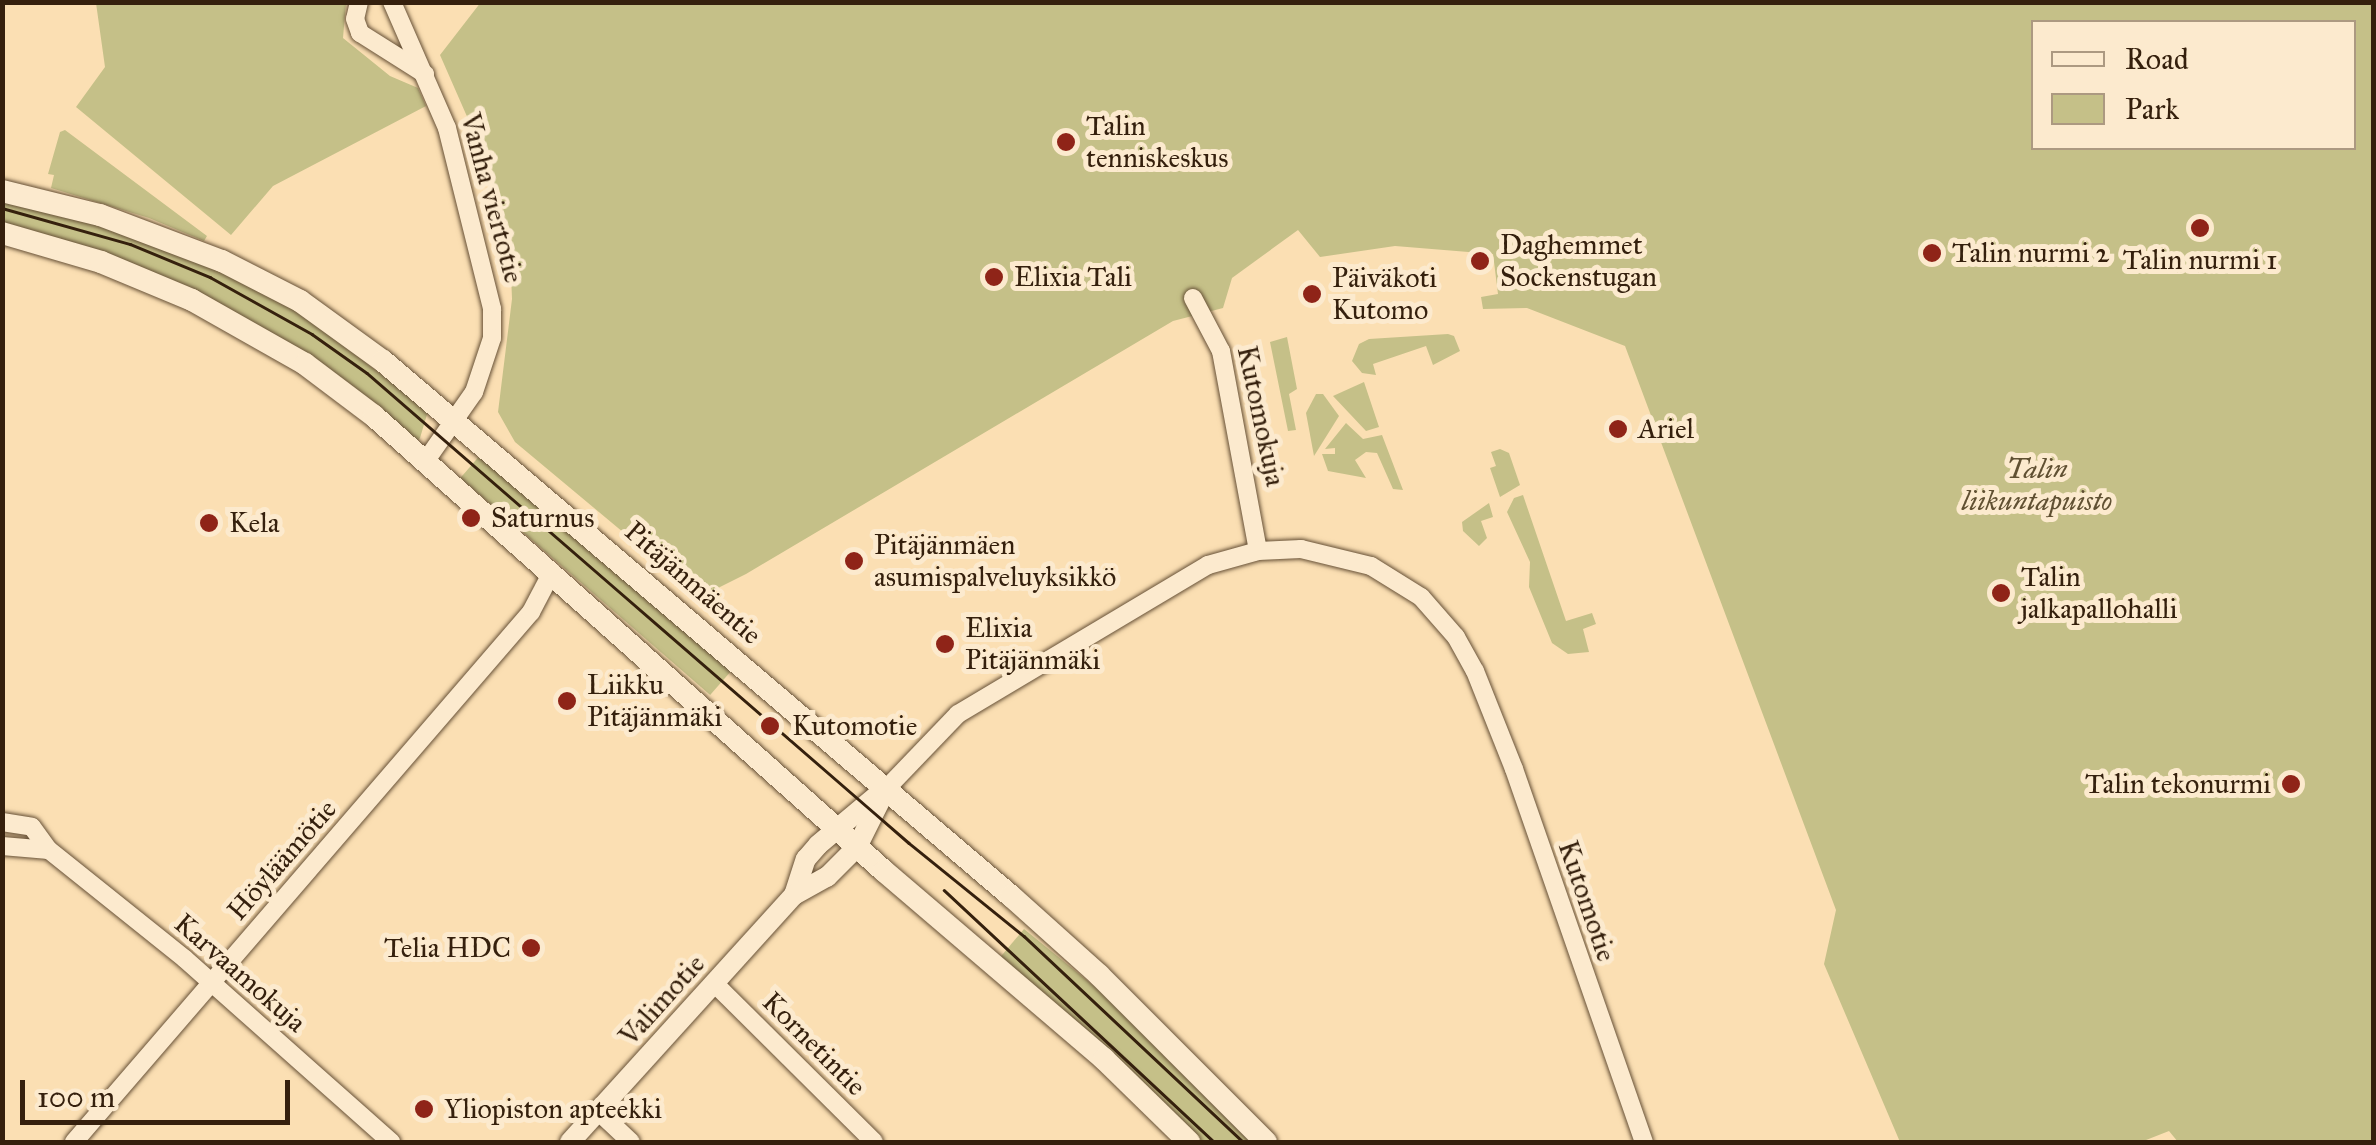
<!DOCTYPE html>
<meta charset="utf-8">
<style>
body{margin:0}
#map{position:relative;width:2376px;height:1145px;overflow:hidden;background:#fbdfb3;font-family:"IM FELL Great Primer",serif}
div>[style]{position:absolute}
.green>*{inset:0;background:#c5c088;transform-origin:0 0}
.roads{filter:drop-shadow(0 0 2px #665036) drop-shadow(0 0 2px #665036)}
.minor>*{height:18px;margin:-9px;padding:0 9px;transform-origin:9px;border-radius:9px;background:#fceace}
.tertiary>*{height:20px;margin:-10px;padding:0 10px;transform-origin:10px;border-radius:10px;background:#fceace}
.secondary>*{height:22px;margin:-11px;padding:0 11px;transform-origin:11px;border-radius:11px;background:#fceace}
.tram>*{height:2.5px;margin:-1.25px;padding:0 1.25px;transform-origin:1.25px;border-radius:1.25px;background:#35200d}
.dots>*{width:28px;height:28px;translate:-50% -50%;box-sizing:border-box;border:5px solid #fceace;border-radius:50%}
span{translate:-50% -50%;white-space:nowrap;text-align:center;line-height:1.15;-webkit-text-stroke:10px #fceace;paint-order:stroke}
.poi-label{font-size:28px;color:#35200d}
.left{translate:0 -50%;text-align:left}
.right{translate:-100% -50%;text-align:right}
.street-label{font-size:28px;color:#35200d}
.park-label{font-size:28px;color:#605032;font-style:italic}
.frame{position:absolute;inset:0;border:5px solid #35200d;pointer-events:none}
.legend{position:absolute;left:2031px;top:20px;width:325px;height:130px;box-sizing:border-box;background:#fceace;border:2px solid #ac9981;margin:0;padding:12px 18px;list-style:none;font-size:30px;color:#35200d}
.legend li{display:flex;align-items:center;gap:20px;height:50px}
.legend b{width:50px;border:2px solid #ac9981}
.scale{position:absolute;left:20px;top:1080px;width:270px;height:45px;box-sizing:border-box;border:5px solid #35200d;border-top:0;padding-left:12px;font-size:30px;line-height:35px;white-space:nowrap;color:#35200d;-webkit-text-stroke:8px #fceace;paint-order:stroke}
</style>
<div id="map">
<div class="green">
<div style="clip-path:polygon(evenodd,481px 2px,2373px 3px,2373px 1142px,2178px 1142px,2169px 1131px,2141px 1142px,1900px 1142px,1824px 964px,1836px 910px,1625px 346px,1527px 308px,1483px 309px,1481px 297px,1498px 294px,1493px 254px,1395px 246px,1320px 257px,1298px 230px,1232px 278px,1223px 308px,1173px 321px,746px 574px,708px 593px,696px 593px,515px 442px,498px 412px,512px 299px,511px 274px,476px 137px,440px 55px,481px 2px,2034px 22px,2354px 22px,2354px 148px,2034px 148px,2034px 22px)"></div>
<div style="clip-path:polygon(96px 3px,346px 3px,343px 38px,390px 76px,418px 88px,426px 106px,273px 186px,231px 235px,76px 107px,105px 67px)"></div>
<div style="clip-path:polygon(65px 130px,207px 236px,204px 241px,149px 218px,51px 188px,54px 175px,48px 174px,60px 132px)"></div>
<div style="clip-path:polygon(3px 201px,80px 217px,192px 256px,306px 316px,428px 411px,420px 438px,417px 441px,334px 377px,3px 225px)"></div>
<div style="clip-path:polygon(1448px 334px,1454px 336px,1460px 351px,1433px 365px,1426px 346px,1373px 364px,1376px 375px,1362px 373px,1352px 361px,1359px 344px,1369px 339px)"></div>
<div style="clip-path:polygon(1287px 337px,1297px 389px,1289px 394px,1296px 430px,1288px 431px,1270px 342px)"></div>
<div style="clip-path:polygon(1364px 382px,1379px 427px,1366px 431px,1333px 396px)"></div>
<div style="clip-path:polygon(1316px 394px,1323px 394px,1339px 416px,1314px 456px,1306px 413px)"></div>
<div style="clip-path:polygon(1346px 423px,1363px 439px,1382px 435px,1403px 490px,1393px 489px,1377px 453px,1366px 452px,1355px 460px,1366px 478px,1328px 471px,1322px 454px,1335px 454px,1335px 448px,1325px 449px)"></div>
<div style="clip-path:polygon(1500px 449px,1509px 453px,1520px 485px,1500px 497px,1490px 468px,1496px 466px,1491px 452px)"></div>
<div style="left:482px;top:453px;width:331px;height:33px;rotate:41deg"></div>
<div style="clip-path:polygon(1523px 495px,1566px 621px,1592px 613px,1596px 624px,1583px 629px,1589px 652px,1568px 654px,1552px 643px,1529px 587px,1530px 562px,1507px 512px,1514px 498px)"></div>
<div style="clip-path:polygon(1489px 503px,1493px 517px,1481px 521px,1487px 538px,1479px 546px,1463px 531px,1462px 522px)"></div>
<div style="clip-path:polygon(1024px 929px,1100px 991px,1255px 1142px,1200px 1142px,997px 961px)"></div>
</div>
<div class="roads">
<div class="minor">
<div style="left:359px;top:2px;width:17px;rotate:103deg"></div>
<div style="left:355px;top:19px;width:15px;rotate:70deg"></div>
<div style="left:360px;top:33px;width:77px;rotate:32.2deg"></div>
<div style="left:392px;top:2px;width:137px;rotate:66.4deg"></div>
<div style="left:447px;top:128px;width:187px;rotate:76deg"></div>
<div style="left:492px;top:309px;width:29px;rotate:90deg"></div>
<div style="left:492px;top:338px;width:57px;rotate:108.4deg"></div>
<div style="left:474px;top:392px;width:82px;rotate:125deg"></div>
<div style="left:1193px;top:298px;width:60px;rotate:62.2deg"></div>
<div style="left:1221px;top:351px;width:203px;rotate:79.5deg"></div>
<div style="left:886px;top:789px;width:104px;rotate:-46.2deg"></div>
<div style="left:958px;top:714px;width:291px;rotate:-30.8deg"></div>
<div style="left:1208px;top:565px;width:52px;rotate:-15.6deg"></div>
<div style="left:1258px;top:551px;width:43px;rotate:-2.7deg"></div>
<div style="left:1301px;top:549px;width:72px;rotate:13.7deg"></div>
<div style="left:1371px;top:566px;width:59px;rotate:31.8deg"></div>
<div style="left:1421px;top:597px;width:53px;rotate:48.8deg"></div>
<div style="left:1456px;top:637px;width:39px;rotate:61deg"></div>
<div style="left:1475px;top:671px;width:105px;rotate:68.3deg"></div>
<div style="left:1514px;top:769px;width:395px;rotate:70.8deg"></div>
<div style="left:2px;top:822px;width:30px;rotate:9deg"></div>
<div style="left:32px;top:827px;width:29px;rotate:54deg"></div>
<div style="left:49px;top:850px;width:174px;rotate:38.7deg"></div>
<div style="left:185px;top:959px;width:276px;rotate:41.6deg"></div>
<div style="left:2px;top:846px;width:47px;rotate:4.9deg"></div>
<div style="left:715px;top:984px;width:224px;rotate:44.8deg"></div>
<div style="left:598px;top:1111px;width:45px;rotate:43.2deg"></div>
<div style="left:74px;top:1142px;width:700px;rotate:-49.23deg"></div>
<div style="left:531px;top:612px;width:45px;rotate:-62.3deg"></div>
</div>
<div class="tertiary">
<div style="left:794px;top:895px;width:38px;rotate:-72deg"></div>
<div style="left:806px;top:859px;width:18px;rotate:-49deg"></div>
<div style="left:818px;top:845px;width:81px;rotate:-40deg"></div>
<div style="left:570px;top:1142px;width:333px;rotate:-47.8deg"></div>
<div style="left:794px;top:895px;width:38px;rotate:-29deg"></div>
<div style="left:827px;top:877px;width:42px;rotate:-45deg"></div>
<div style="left:857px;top:847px;width:65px;rotate:-63.4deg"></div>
</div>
<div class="secondary">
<div style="left:2px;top:191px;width:101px;rotate:13.8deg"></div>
<div style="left:100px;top:215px;width:130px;rotate:20.7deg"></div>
<div style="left:222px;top:261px;width:88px;rotate:27.1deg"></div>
<div style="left:300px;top:301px;width:102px;rotate:35.9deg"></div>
<div style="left:383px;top:361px;width:825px;rotate:40.43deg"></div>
<div style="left:1011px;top:896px;width:118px;rotate:41.9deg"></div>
<div style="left:1099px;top:975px;width:236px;rotate:45deg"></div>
<div style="left:2px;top:233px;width:103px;rotate:16.3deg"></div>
<div style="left:101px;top:262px;width:99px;rotate:22.7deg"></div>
<div style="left:192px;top:300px;width:130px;rotate:29.5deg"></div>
<div style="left:305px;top:364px;width:86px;rotate:37deg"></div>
<div style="left:374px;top:416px;width:683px;rotate:41.74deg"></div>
<div style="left:884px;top:871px;width:289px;rotate:40.5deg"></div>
<div style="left:1104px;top:1059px;width:119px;rotate:44.3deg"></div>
</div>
</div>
<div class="tram">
<div style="left:2px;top:208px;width:133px;rotate:15.7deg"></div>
<div style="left:130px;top:244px;width:87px;rotate:22.4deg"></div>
<div style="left:210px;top:277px;width:117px;rotate:29.2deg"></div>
<div style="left:312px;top:334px;width:67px;rotate:35.3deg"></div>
<div style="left:367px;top:373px;width:717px;rotate:40.93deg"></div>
<div style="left:909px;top:843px;width:148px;rotate:39deg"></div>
<div style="left:1024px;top:936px;width:301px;rotate:43.2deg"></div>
<div style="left:944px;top:890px;width:369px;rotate:43deg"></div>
</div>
<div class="dots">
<div style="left:1066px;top:142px;background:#8f2418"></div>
<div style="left:2200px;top:228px;background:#8f2418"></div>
<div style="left:1932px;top:253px;background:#8f2418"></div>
<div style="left:1480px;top:261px;background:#8f2418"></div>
<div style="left:994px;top:277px;background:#8f2418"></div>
<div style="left:1312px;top:294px;background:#8f2418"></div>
<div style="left:1618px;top:429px;background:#8f2418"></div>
<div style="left:471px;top:518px;background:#8f2418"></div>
<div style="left:209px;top:523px;background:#8f2418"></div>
<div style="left:854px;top:561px;background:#8f2418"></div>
<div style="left:2001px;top:593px;background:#8f2418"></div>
<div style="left:945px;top:644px;background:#8f2418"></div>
<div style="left:567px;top:701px;background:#8f2418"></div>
<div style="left:770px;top:726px;background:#8f2418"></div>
<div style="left:2291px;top:784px;background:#8f2418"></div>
<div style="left:531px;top:948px;background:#8f2418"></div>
<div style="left:424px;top:1109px;background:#8f2418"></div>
</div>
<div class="poi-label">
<span class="left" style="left:1086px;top:142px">Talin<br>tenniskeskus</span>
<span class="left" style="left:1500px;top:261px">Daghemmet<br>Sockenstugan</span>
<span class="left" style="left:1952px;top:253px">Talin nurmi 2</span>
<span style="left:2200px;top:260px">Talin nurmi 1</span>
<span class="left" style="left:1014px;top:277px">Elixia Tali</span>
<span class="left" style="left:1332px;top:294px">Päiväkoti<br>Kutomo</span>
<span class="left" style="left:1638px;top:429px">Ariel</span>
<span class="left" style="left:491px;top:518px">Saturnus</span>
<span class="left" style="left:229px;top:523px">Kela</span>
<span class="left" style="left:874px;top:561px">Pitäjänmäen<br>asumispalveluyksikkö</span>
<span class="left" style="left:2021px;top:593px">Talin<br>jalkapallohalli</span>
<span class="left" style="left:965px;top:644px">Elixia<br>Pitäjänmäki</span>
<span class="left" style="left:587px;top:701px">Liikku<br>Pitäjänmäki</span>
<span class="left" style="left:792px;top:726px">Kutomotie</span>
<span class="right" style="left:2271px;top:784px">Talin tekonurmi</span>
<span class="right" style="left:511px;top:948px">Telia HDC</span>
<span class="left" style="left:444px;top:1109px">Yliopiston apteekki</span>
</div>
<div class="street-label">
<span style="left:492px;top:198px;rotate:75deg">Vanha viertotie</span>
<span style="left:1261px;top:416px;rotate:78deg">Kutomokuja</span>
<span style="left:693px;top:583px;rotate:41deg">Pitäjänmäentie</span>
<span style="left:282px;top:860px;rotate:-49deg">Höyläämötie</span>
<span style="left:1587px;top:901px;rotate:71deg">Kutomotie</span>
<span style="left:240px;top:973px;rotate:41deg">Karvaamokuja</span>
<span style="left:662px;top:1000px;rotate:-48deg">Valimotie</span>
<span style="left:814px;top:1044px;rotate:45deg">Kornetintie</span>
</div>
<div class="park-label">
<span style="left:2037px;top:485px">Talin<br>liikuntapuisto</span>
</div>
<div class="frame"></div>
<ul class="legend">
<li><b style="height:12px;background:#fceace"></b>Road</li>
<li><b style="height:28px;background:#c5c088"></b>Park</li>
</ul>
<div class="scale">100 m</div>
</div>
